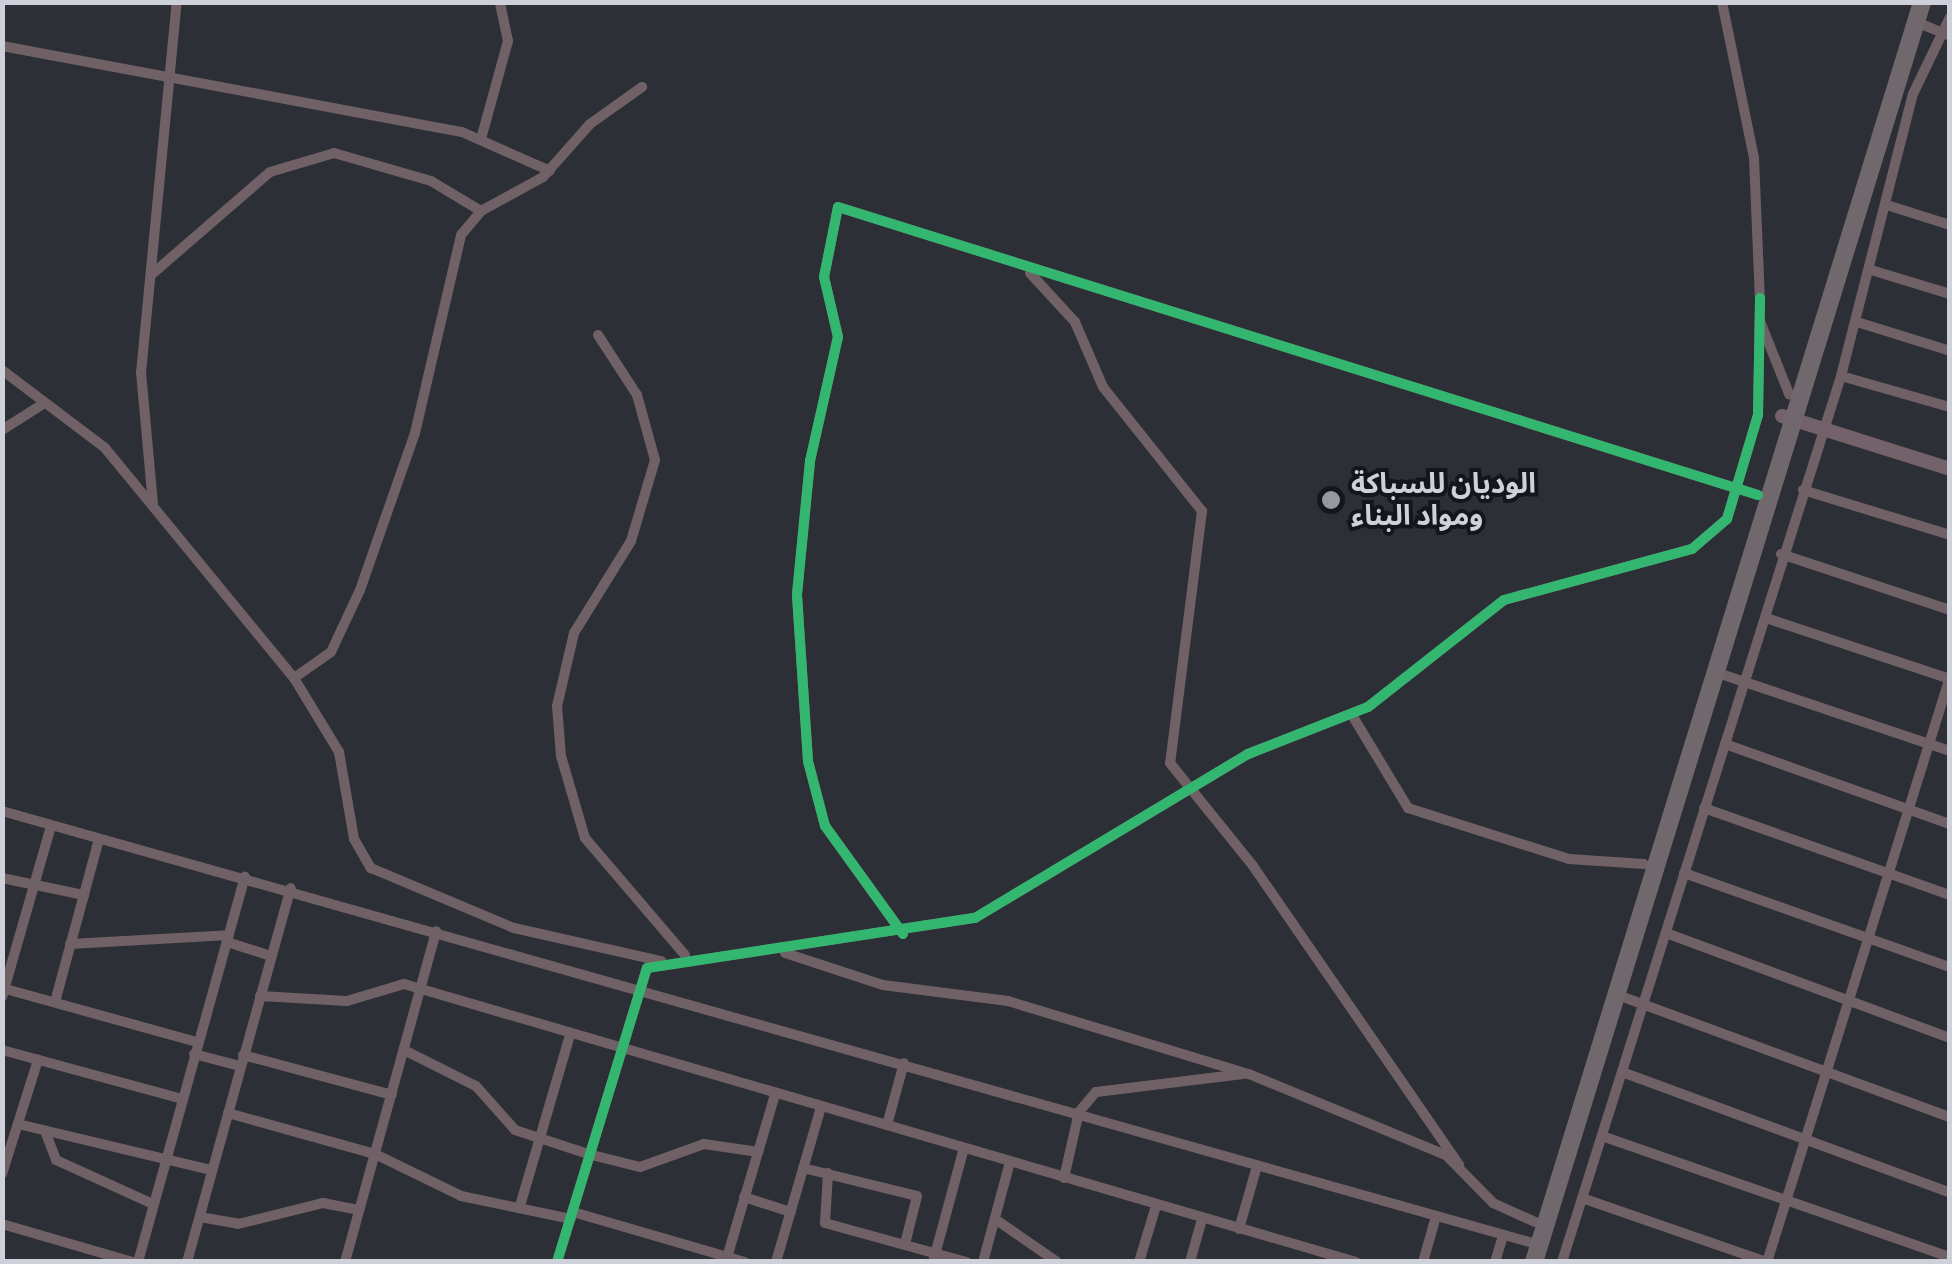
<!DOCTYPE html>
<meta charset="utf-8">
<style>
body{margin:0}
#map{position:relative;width:1952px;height:1264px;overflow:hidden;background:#2d2f36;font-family:"Source Sans 3","Noto Sans Arabic",sans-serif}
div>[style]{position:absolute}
.street>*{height:10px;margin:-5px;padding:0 5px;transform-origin:5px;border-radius:5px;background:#706166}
.secondary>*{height:14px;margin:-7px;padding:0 7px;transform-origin:7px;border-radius:7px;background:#736269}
.highway>*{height:18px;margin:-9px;padding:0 9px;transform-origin:9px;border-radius:9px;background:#70686d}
.cycleway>*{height:10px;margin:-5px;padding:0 5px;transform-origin:5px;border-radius:5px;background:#33b770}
.dots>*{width:28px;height:28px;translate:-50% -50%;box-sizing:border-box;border:5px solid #14161c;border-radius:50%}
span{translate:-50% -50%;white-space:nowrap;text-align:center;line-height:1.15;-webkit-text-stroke:8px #14161c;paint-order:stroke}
.poi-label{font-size:28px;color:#ced1d9;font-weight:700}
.left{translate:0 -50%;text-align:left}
.frame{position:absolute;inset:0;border:5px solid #ced1d9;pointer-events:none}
</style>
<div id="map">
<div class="street">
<div style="left:1722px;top:2px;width:159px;rotate:78.4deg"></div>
<div style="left:1754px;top:158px;width:146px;rotate:87.6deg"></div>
<div style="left:1916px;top:22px;width:37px;rotate:22deg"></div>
<div style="left:2px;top:46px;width:468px;rotate:10.6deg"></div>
<div style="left:462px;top:132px;width:96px;rotate:23.9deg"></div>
<div style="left:481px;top:139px;width:102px;rotate:-74.6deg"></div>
<div style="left:508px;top:41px;width:40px;rotate:-102deg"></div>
<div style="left:1890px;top:206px;width:63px;rotate:17.6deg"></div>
<div style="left:1871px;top:270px;width:83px;rotate:16.9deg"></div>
<div style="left:1030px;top:273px;width:67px;rotate:47.4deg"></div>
<div style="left:1075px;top:322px;width:71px;rotate:66.7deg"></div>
<div style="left:1103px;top:387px;width:159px;rotate:51.4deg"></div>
<div style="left:1202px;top:511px;width:254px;rotate:97.2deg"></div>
<div style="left:1170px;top:763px;width:132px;rotate:51.1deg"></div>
<div style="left:1253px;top:866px;width:363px;rotate:55.4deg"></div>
<div style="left:151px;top:275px;width:157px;rotate:-40.9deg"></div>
<div style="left:270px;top:172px;width:67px;rotate:-16.5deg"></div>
<div style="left:334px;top:153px;width:101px;rotate:16.1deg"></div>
<div style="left:431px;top:181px;width:58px;rotate:31deg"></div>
<div style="left:1760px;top:321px;width:79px;rotate:68.3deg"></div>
<div style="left:1857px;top:322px;width:97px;rotate:17.3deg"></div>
<div style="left:598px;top:335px;width:72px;rotate:57deg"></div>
<div style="left:637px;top:395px;width:67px;rotate:74.5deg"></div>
<div style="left:655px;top:460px;width:84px;rotate:106.5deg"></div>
<div style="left:631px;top:541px;width:108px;rotate:121.8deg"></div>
<div style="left:574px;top:633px;width:75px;rotate:103.1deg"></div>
<div style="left:557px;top:706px;width:50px;rotate:85.4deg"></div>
<div style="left:561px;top:756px;width:85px;rotate:73.7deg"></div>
<div style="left:585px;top:838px;width:154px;rotate:49.5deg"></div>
<div style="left:2px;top:370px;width:129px;rotate:37.1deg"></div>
<div style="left:105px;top:448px;width:298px;rotate:50.6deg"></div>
<div style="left:294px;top:678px;width:87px;rotate:58.7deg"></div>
<div style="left:339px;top:752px;width:88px;rotate:80.2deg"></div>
<div style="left:354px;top:839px;width:34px;rotate:60deg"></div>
<div style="left:371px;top:868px;width:155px;rotate:22.8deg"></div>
<div style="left:514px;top:928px;width:151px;rotate:12.7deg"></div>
<div style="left:1841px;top:376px;width:113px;rotate:15.9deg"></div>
<div style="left:2px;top:430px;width:49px;rotate:-32.4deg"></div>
<div style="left:1803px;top:490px;width:154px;rotate:17deg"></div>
<div style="left:153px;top:504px;width:132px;rotate:-95.2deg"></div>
<div style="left:141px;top:373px;width:373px;rotate:-84.5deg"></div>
<div style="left:1781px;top:554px;width:178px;rotate:18.3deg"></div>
<div style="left:1766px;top:618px;width:194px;rotate:18.3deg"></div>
<div style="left:1715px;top:672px;width:248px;rotate:18.6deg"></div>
<div style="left:294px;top:678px;width:45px;rotate:-35.1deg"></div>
<div style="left:331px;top:652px;width:68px;rotate:-64.9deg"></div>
<div style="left:360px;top:590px;width:166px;rotate:-70.7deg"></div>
<div style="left:415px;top:433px;width:203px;rotate:-76.9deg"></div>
<div style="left:461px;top:235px;width:31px;rotate:-50deg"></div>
<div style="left:481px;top:211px;width:71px;rotate:-28.7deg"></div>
<div style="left:543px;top:177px;width:71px;rotate:-48.4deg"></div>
<div style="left:590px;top:124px;width:64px;rotate:-35.4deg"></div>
<div style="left:1352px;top:715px;width:109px;rotate:58.9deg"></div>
<div style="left:1408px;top:808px;width:169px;rotate:17.6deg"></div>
<div style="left:1569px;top:859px;width:75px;rotate:3.8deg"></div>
<div style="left:1725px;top:744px;width:239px;rotate:19.6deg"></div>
<div style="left:1704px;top:808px;width:261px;rotate:19.5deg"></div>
<div style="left:2px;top:811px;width:1587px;rotate:15.76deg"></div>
<div style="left:1684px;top:873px;width:282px;rotate:19.5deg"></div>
<div style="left:2px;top:878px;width:84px;rotate:11.7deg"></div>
<div style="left:1666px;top:933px;width:303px;rotate:20.3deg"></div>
<div style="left:903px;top:934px;width:133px;rotate:-125.8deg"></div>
<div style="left:825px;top:826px;width:67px;rotate:-104.7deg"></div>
<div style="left:808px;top:761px;width:167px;rotate:-93.8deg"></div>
<div style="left:797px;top:594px;width:134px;rotate:-84.4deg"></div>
<div style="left:810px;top:461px;width:127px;rotate:-77.3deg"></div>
<div style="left:838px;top:337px;width:62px;rotate:-103.1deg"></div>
<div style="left:824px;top:277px;width:71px;rotate:-78.7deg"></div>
<div style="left:838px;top:207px;width:964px;rotate:17.38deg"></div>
<div style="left:227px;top:942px;width:46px;rotate:17.7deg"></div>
<div style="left:70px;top:944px;width:159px;rotate:-3.2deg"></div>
<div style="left:785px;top:953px;width:103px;rotate:18.1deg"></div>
<div style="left:883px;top:985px;width:126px;rotate:7.3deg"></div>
<div style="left:1008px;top:1001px;width:252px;rotate:16.9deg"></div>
<div style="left:1249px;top:1074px;width:213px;rotate:22.4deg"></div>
<div style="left:1446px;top:1155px;width:67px;rotate:45.6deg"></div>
<div style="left:1493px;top:1203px;width:46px;rotate:24.3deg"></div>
<div style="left:2px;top:988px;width:202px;rotate:15.5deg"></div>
<div style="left:1615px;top:994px;width:357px;rotate:20.2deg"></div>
<div style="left:260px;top:996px;width:87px;rotate:3.3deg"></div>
<div style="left:347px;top:1001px;width:59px;rotate:-16.6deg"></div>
<div style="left:404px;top:984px;width:992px;rotate:16.28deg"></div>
<div style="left:2px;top:997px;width:178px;rotate:-74deg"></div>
<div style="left:55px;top:1002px;width:169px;rotate:-74.9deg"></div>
<div style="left:2px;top:1050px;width:187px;rotate:15.2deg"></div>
<div style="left:406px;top:1051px;width:78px;rotate:26.6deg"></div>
<div style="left:476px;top:1086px;width:59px;rotate:48.4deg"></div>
<div style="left:515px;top:1130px;width:77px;rotate:18.2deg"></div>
<div style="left:588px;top:1154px;width:54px;rotate:14deg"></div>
<div style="left:640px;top:1167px;width:68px;rotate:-19.8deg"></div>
<div style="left:704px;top:1144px;width:55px;rotate:8.4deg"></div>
<div style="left:194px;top:1054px;width:48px;rotate:14.6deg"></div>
<div style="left:243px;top:1055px;width:154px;rotate:15deg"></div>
<div style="left:1622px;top:1072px;width:350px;rotate:20.2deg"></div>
<div style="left:228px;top:1113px;width:153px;rotate:15.6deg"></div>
<div style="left:375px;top:1154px;width:96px;rotate:26deg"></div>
<div style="left:461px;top:1196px;width:112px;rotate:11.8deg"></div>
<div style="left:18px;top:1124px;width:198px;rotate:13.4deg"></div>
<div style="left:887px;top:1125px;width:64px;rotate:-74.7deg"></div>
<div style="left:45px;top:1131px;width:31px;rotate:69deg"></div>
<div style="left:56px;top:1160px;width:107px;rotate:24.4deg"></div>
<div style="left:1602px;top:1136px;width:368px;rotate:19.2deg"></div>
<div style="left:803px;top:1168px;width:117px;rotate:13.8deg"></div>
<div style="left:917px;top:1196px;width:49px;rotate:104deg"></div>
<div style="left:828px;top:1173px;width:50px;rotate:93.4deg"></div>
<div style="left:825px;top:1223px;width:147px;rotate:15.4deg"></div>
<div style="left:2px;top:1174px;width:120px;rotate:-72.5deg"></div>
<div style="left:1064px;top:1178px;width:68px;rotate:-77.2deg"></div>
<div style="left:1079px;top:1112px;width:26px;rotate:-50deg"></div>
<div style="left:1096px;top:1092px;width:148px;rotate:-7deg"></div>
<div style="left:744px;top:1197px;width:49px;rotate:17.7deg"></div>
<div style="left:1582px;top:1198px;width:196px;rotate:19.1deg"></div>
<div style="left:520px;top:1206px;width:178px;rotate:-73.7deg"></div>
<div style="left:573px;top:1212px;width:179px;rotate:16.2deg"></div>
<div style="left:200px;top:1217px;width:39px;rotate:10deg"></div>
<div style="left:238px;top:1224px;width:88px;rotate:-13.9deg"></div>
<div style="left:323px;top:1203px;width:37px;rotate:11deg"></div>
<div style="left:995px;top:1219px;width:75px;rotate:34.7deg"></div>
<div style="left:2px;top:1224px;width:136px;rotate:16.2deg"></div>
<div style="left:1239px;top:1229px;width:66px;rotate:-74.1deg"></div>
<div style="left:726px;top:1261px;width:174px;rotate:-73.6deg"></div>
<div style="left:138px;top:1262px;width:400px;rotate:-74.5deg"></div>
<div style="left:187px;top:1262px;width:388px;rotate:-74.5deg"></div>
<div style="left:345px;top:1262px;width:343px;rotate:-74.6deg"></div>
<div style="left:557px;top:1262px;width:307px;rotate:-73deg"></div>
<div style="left:647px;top:968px;width:332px;rotate:-8.7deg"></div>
<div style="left:975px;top:918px;width:318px;rotate:-31deg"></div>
<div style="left:1248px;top:754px;width:129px;rotate:-21.4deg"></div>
<div style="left:1368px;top:707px;width:173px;rotate:-38.2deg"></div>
<div style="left:1504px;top:600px;width:195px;rotate:-15.2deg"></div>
<div style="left:1692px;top:549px;width:46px;rotate:-40.6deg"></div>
<div style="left:1727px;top:519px;width:109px;rotate:-73.4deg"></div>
<div style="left:1758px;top:415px;width:117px;rotate:-89deg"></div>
<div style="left:776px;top:1262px;width:161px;rotate:-73.8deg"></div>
<div style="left:933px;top:1262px;width:118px;rotate:-74.8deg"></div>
<div style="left:983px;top:1262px;width:104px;rotate:-74.9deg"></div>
<div style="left:1139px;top:1262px;width:59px;rotate:-73.1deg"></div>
<div style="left:1190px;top:1262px;width:45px;rotate:-74.4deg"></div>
<div style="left:1423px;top:1262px;width:48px;rotate:-74.2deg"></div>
<div style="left:1495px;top:1262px;width:28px;rotate:-73deg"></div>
<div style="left:1562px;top:1262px;width:929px;rotate:-72.52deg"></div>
<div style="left:1841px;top:376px;width:291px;rotate:-75.7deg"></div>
<div style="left:1913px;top:94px;width:85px;rotate:-64.3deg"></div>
<div style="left:1767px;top:1262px;width:613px;rotate:-72.63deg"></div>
</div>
<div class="secondary">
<div style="left:1782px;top:416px;width:176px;rotate:17.5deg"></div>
</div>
<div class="highway">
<div style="left:1534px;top:1262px;width:1318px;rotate:-72.88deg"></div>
</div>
<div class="cycleway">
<div style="left:903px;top:934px;width:133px;rotate:-125.8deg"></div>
<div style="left:825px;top:826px;width:67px;rotate:-104.7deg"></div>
<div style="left:808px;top:761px;width:167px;rotate:-93.8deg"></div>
<div style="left:797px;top:594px;width:134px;rotate:-84.4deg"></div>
<div style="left:810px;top:461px;width:127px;rotate:-77.3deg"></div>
<div style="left:838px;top:337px;width:62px;rotate:-103.1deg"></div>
<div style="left:824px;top:277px;width:71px;rotate:-78.7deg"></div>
<div style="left:838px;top:207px;width:964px;rotate:17.38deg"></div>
<div style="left:557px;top:1262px;width:307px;rotate:-73deg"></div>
<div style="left:647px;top:968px;width:332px;rotate:-8.7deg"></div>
<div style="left:975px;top:918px;width:318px;rotate:-31deg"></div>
<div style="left:1248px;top:754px;width:129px;rotate:-21.4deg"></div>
<div style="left:1368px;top:707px;width:173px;rotate:-38.2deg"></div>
<div style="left:1504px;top:600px;width:195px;rotate:-15.2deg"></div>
<div style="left:1692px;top:549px;width:46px;rotate:-40.6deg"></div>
<div style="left:1727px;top:519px;width:109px;rotate:-73.4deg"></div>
<div style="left:1758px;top:415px;width:117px;rotate:-89deg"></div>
</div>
<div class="dots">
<div style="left:1331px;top:500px;background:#9698a0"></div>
</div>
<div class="poi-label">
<span class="left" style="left:1351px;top:500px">الوديان للسباكة<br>ومواد البناء</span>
</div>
<div class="frame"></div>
</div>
